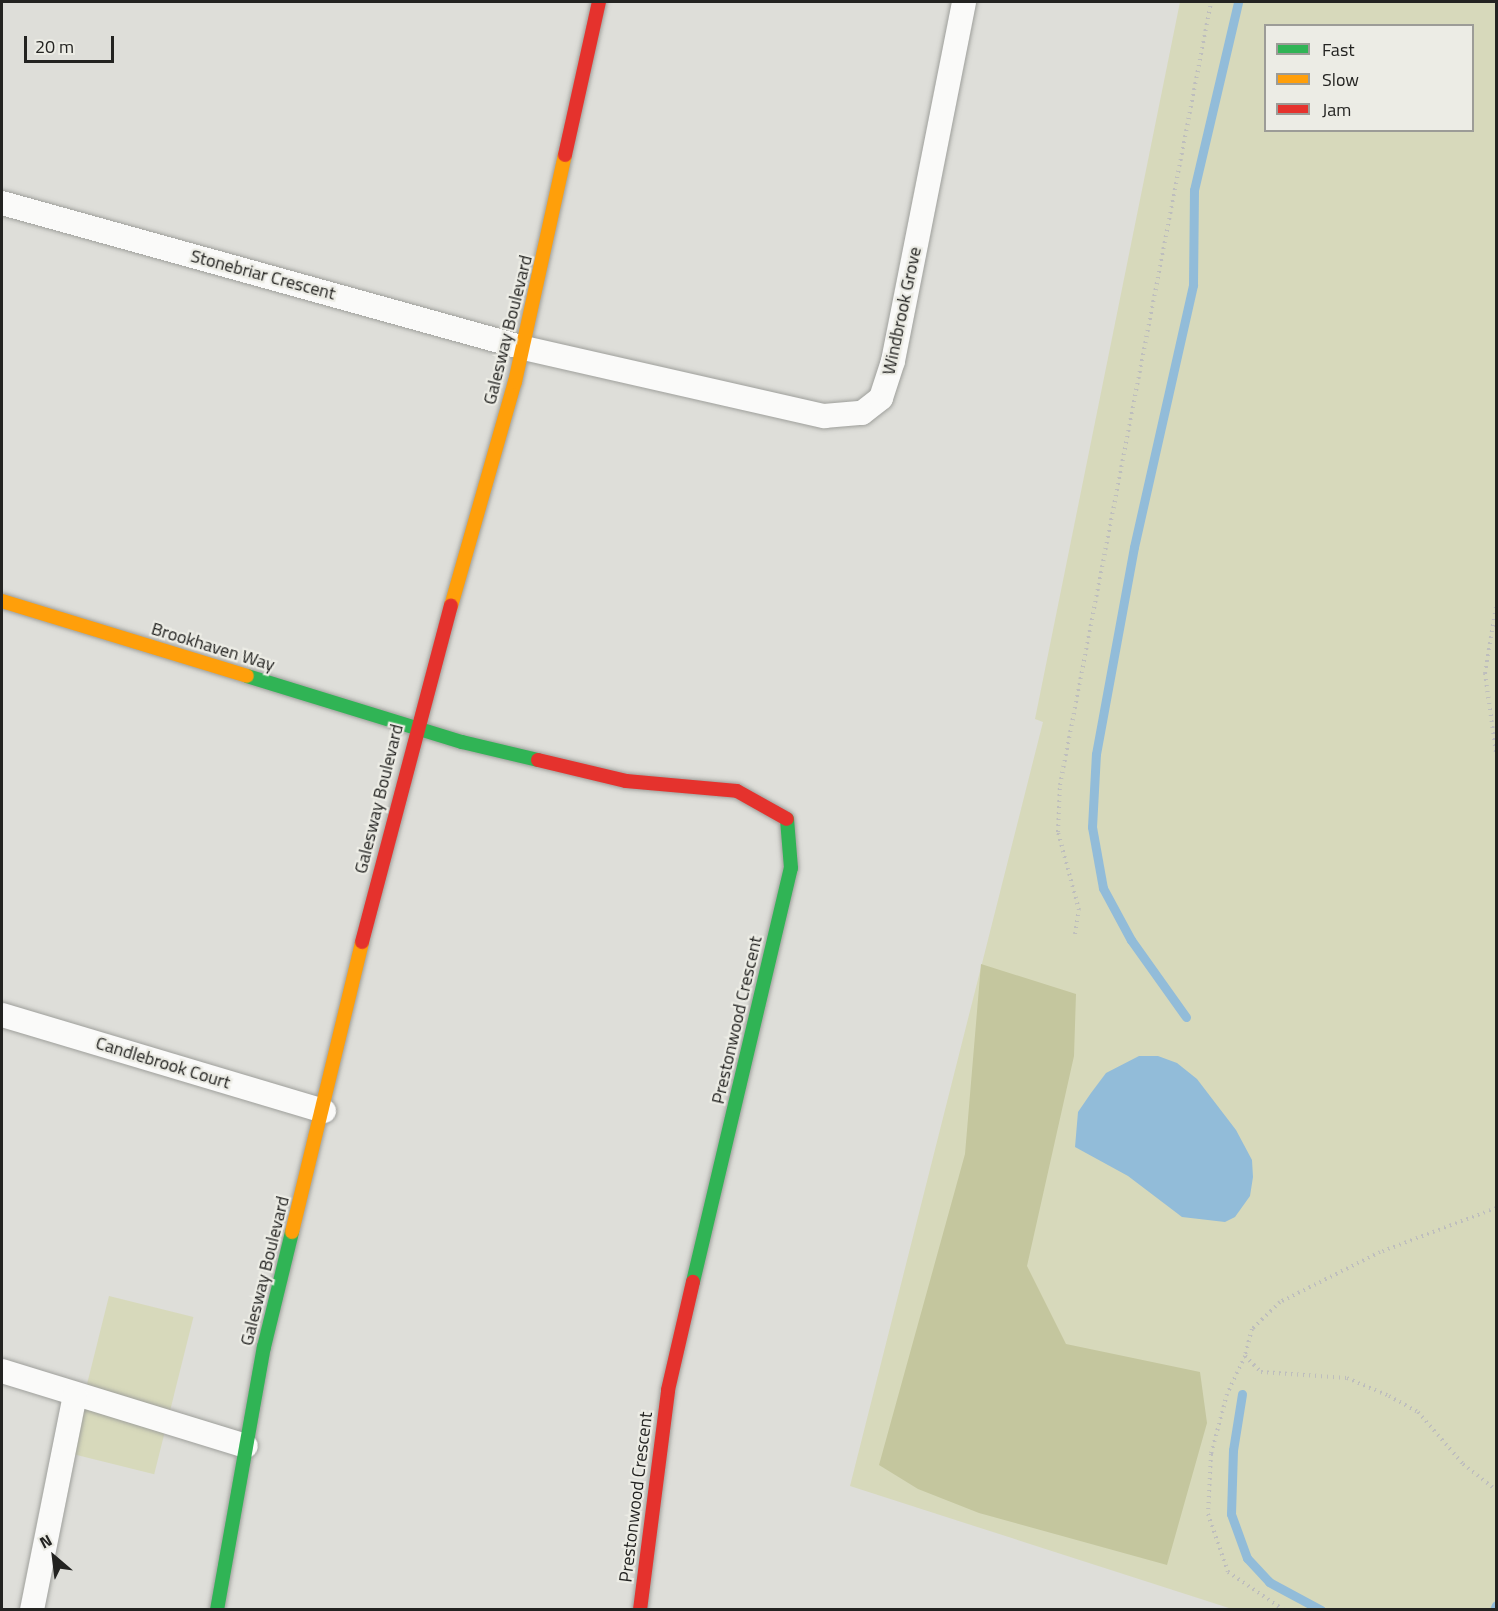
<!DOCTYPE html>
<style>
body{margin:0}
#map{position:relative;width:1498px;height:1611px;overflow:hidden;background:#deded9;font-family:"Titillium Web",sans-serif}
div>[style]{position:absolute}
.green>*{inset:0;background:#d7d9bb;transform-origin:0 0}
.forest>*{inset:0;background:#c4c69e}
.water>*{inset:0;background:#92bcd9}
.stream>*{height:9px;margin:-4.5px;padding:0 4.5px;transform-origin:4.5px;border-radius:4.5px;background:#92bcd9}
.path>*{height:4px;margin-top:-2px;transform-origin:0;background:repeating-linear-gradient(90deg,#bebebd 0 1.5px,transparent 0 6px)}
.roads{filter:drop-shadow(0 0 2px #9e9f9b) drop-shadow(0 0 2px #9e9f9b)}
.street>*{height:24px;margin:-12px;padding:0 12px;transform-origin:12px;border-radius:12px;background:#fafaf9}
.fast>*{height:14px;margin:-7px;padding:0 7px;transform-origin:7px;border-radius:7px;background:#30b455}
.slow>*{height:14px;margin:-7px;padding:0 7px;transform-origin:7px;border-radius:7px;background:#ff9f0a}
.jam>*{height:14px;margin:-7px;padding:0 7px;transform-origin:7px;border-radius:7px;background:#e5322d}
span{translate:-50% -50%;white-space:nowrap;text-align:center;line-height:1.15;-webkit-text-stroke:4.5px #ecece5;paint-order:stroke}
.street-label{font-size:18px;color:#232321}
.frame{position:absolute;inset:0;border:3px solid #232321;pointer-events:none}
.legend{position:absolute;left:1264px;top:24px;width:210px;height:108px;box-sizing:border-box;background:#ecece5;border:2px solid #9c9c97;margin:0;padding:8px 10px;list-style:none;font-size:18px;color:#232321}
.legend li{display:flex;align-items:center;gap:12px;height:30px}
.legend b{width:30px;border:2px solid #9c9c97}
.north{position:absolute;left:24px;top:1527px;width:60px;height:60px;-webkit-text-stroke:4px #ecece5;paint-order:stroke;rotate:332deg;font-size:16px;font-weight:700;line-height:24px;text-align:center;color:#232321}
.north::after{content:'';display:block;margin:auto;width:21px;height:27px;background:#232321;clip-path:polygon(50% 0,100% 100%,50% 72%,0 100%)}
.scale{position:absolute;left:24px;top:36px;width:90px;height:27px;box-sizing:border-box;border:3px solid #232321;border-top:0;padding-left:8px;font-size:18px;line-height:21px;white-space:nowrap;color:#232321;-webkit-text-stroke:4px #ecece5;paint-order:stroke}
</style>
<div id="map">
<div class="green">
<div style="clip-path:polygon(evenodd,1180px 2px,1496px 2px,1496px 1609px,1232px 1609px,850px 1486px,1043px 722px,1035px 719px,1180px 2px,1266px 26px,1472px 26px,1472px 130px,1266px 130px,1266px 26px)"></div>
<div style="left:109px;top:1296px;width:87px;height:162px;rotate:14deg"></div>
</div>
<div class="forest">
<div style="clip-path:polygon(981px 964px,1076px 994px,1074px 1056px,1027px 1266px,1066px 1344px,1200px 1372px,1207px 1423px,1167px 1565px,979px 1513px,918px 1489px,879px 1465px,965px 1154px)"></div>
</div>
<div class="water">
<div style="clip-path:polygon(1139px 1056px,1158px 1056px,1177px 1063px,1197px 1079px,1236px 1130px,1252px 1160px,1253px 1177px,1250px 1196px,1235px 1217px,1225px 1222px,1182px 1217px,1128px 1176px,1075px 1147px,1078px 1112px,1091px 1093px,1106px 1073px)"></div>
</div>
<div class="stream">
<div style="left:1186px;top:1017px;width:95px;rotate:-125.5deg"></div>
<div style="left:1131px;top:940px;width:59px;rotate:-118.3deg"></div>
<div style="left:1103px;top:888px;width:62px;rotate:-100.2deg"></div>
<div style="left:1092px;top:827px;width:73px;rotate:-86.9deg"></div>
<div style="left:1096px;top:754px;width:210px;rotate:-79.6deg"></div>
<div style="left:1134px;top:547px;width:269px;rotate:-77.3deg"></div>
<div style="left:1193px;top:285px;width:95px;rotate:-89.4deg"></div>
<div style="left:1194px;top:190px;width:193px;rotate:-76.8deg"></div>
<div style="left:1242px;top:1394px;width:57px;rotate:99.1deg"></div>
<div style="left:1233px;top:1450px;width:64px;rotate:91.8deg"></div>
<div style="left:1231px;top:1514px;width:47px;rotate:70deg"></div>
<div style="left:1247px;top:1558px;width:33px;rotate:47deg"></div>
<div style="left:1269px;top:1582px;width:59px;rotate:28.3deg"></div>
<div style="left:1494px;top:1610px;width:5px;rotate:-68deg"></div>
</div>
<div class="path">
<div style="left:1496px;top:607px;width:67px;rotate:99.5deg"></div>
<div style="left:1485px;top:673px;width:81px;rotate:82.2deg"></div>
<div style="left:1075px;top:934px;width:24px;rotate:-81deg"></div>
<div style="left:1079px;top:910px;width:81px;rotate:-105.1deg"></div>
<div style="left:1058px;top:832px;width:47px;rotate:-87.6deg"></div>
<div style="left:1060px;top:785px;width:797px;rotate:-79.08deg"></div>
<div style="left:1496px;top:1208px;width:124px;rotate:159.2deg"></div>
<div style="left:1380px;top:1252px;width:112px;rotate:153.4deg"></div>
<div style="left:1280px;top:1302px;width:39px;rotate:136deg"></div>
<div style="left:1252px;top:1329px;width:28px;rotate:105deg"></div>
<div style="left:1245px;top:1356px;width:23px;rotate:45deg"></div>
<div style="left:1261px;top:1372px;width:86px;rotate:4deg"></div>
<div style="left:1347px;top:1378px;width:46px;rotate:23.2deg"></div>
<div style="left:1389px;top:1396px;width:33px;rotate:29deg"></div>
<div style="left:1418px;top:1412px;width:69px;rotate:49.1deg"></div>
<div style="left:1463px;top:1464px;width:42px;rotate:38.2deg"></div>
<div style="left:1245px;top:1356px;width:42px;rotate:115.3deg"></div>
<div style="left:1227px;top:1394px;width:62px;rotate:104.9deg"></div>
<div style="left:1211px;top:1454px;width:60px;rotate:92.9deg"></div>
<div style="left:1208px;top:1514px;width:61px;rotate:71deg"></div>
<div style="left:1228px;top:1572px;width:68px;rotate:34.2deg"></div>
</div>
<div class="roads">
<div class="street">
<div style="left:2px;top:203px;width:542px;rotate:15.52deg"></div>
<div style="left:524px;top:348px;width:308px;rotate:12.8deg"></div>
<div style="left:824px;top:416px;width:38px;rotate:-5deg"></div>
<div style="left:862px;top:413px;width:24px;rotate:-38deg"></div>
<div style="left:881px;top:398px;width:39px;rotate:-72deg"></div>
<div style="left:893px;top:361px;width:366px;rotate:-78.8deg"></div>
<div style="left:2px;top:1015px;width:336px;rotate:16.6deg"></div>
<div style="left:2px;top:1371px;width:255px;rotate:17.1deg"></div>
<div style="left:32px;top:1610px;width:219px;rotate:-78.7deg"></div>
</div>
<div class="fast">
<div style="left:247px;top:676px;width:225px;rotate:17.1deg"></div>
<div style="left:462px;top:742px;width:78px;rotate:13.3deg"></div>
<div style="left:693px;top:1282px;width:425px;rotate:-76.7deg"></div>
<div style="left:791px;top:868px;width:49px;rotate:-94.7deg"></div>
<div style="left:217px;top:1610px;width:267px;rotate:-79.9deg"></div>
<div style="left:264px;top:1347px;width:118px;rotate:-76.3deg"></div>
</div>
<div class="slow">
<div style="left:2px;top:601px;width:256px;rotate:17deg"></div>
<div style="left:451px;top:606px;width:233px;rotate:-74.1deg"></div>
<div style="left:515px;top:382px;width:232px;rotate:-77.6deg"></div>
<div style="left:292px;top:1232px;width:298px;rotate:-76.4deg"></div>
</div>
<div class="jam">
<div style="left:565px;top:155px;width:157px;rotate:-77.5deg"></div>
<div style="left:538px;top:760px;width:90px;rotate:13.4deg"></div>
<div style="left:626px;top:781px;width:111px;rotate:5.1deg"></div>
<div style="left:737px;top:791px;width:57px;rotate:29.2deg"></div>
<div style="left:362px;top:942px;width:348px;rotate:-75.2deg"></div>
<div style="left:640px;top:1610px;width:222px;rotate:-82.7deg"></div>
<div style="left:668px;top:1390px;width:111px;rotate:-77deg"></div>
</div>
</div>
<div class="street-label">
<span style="left:263px;top:275px;rotate:15deg">Stonebriar Crescent</span>
<span style="left:902px;top:311px;rotate:-78deg">Windbrook Grove</span>
<span style="left:508px;top:330px;rotate:-76deg">Galesway Boulevard</span>
<span style="left:213px;top:647px;rotate:17deg">Brookhaven Way</span>
<span style="left:379px;top:799px;rotate:-76deg">Galesway Boulevard</span>
<span style="left:737px;top:1020px;rotate:-77deg">Prestonwood Crescent</span>
<span style="left:163px;top:1063px;rotate:17deg">Candlebrook Court</span>
<span style="left:265px;top:1271px;rotate:-76deg">Galesway Boulevard</span>
<span style="left:636px;top:1497px;rotate:-83deg">Prestonwood Crescent</span>
</div>
<div class="frame"></div>
<ul class="legend">
<li><b style="height:8px;background:#30b455"></b>Fast</li>
<li><b style="height:8px;background:#ff9f0a"></b>Slow</li>
<li><b style="height:8px;background:#e5322d"></b>Jam</li>
</ul>
<div class="north">N</div>
<div class="scale">20 m</div>
</div>
